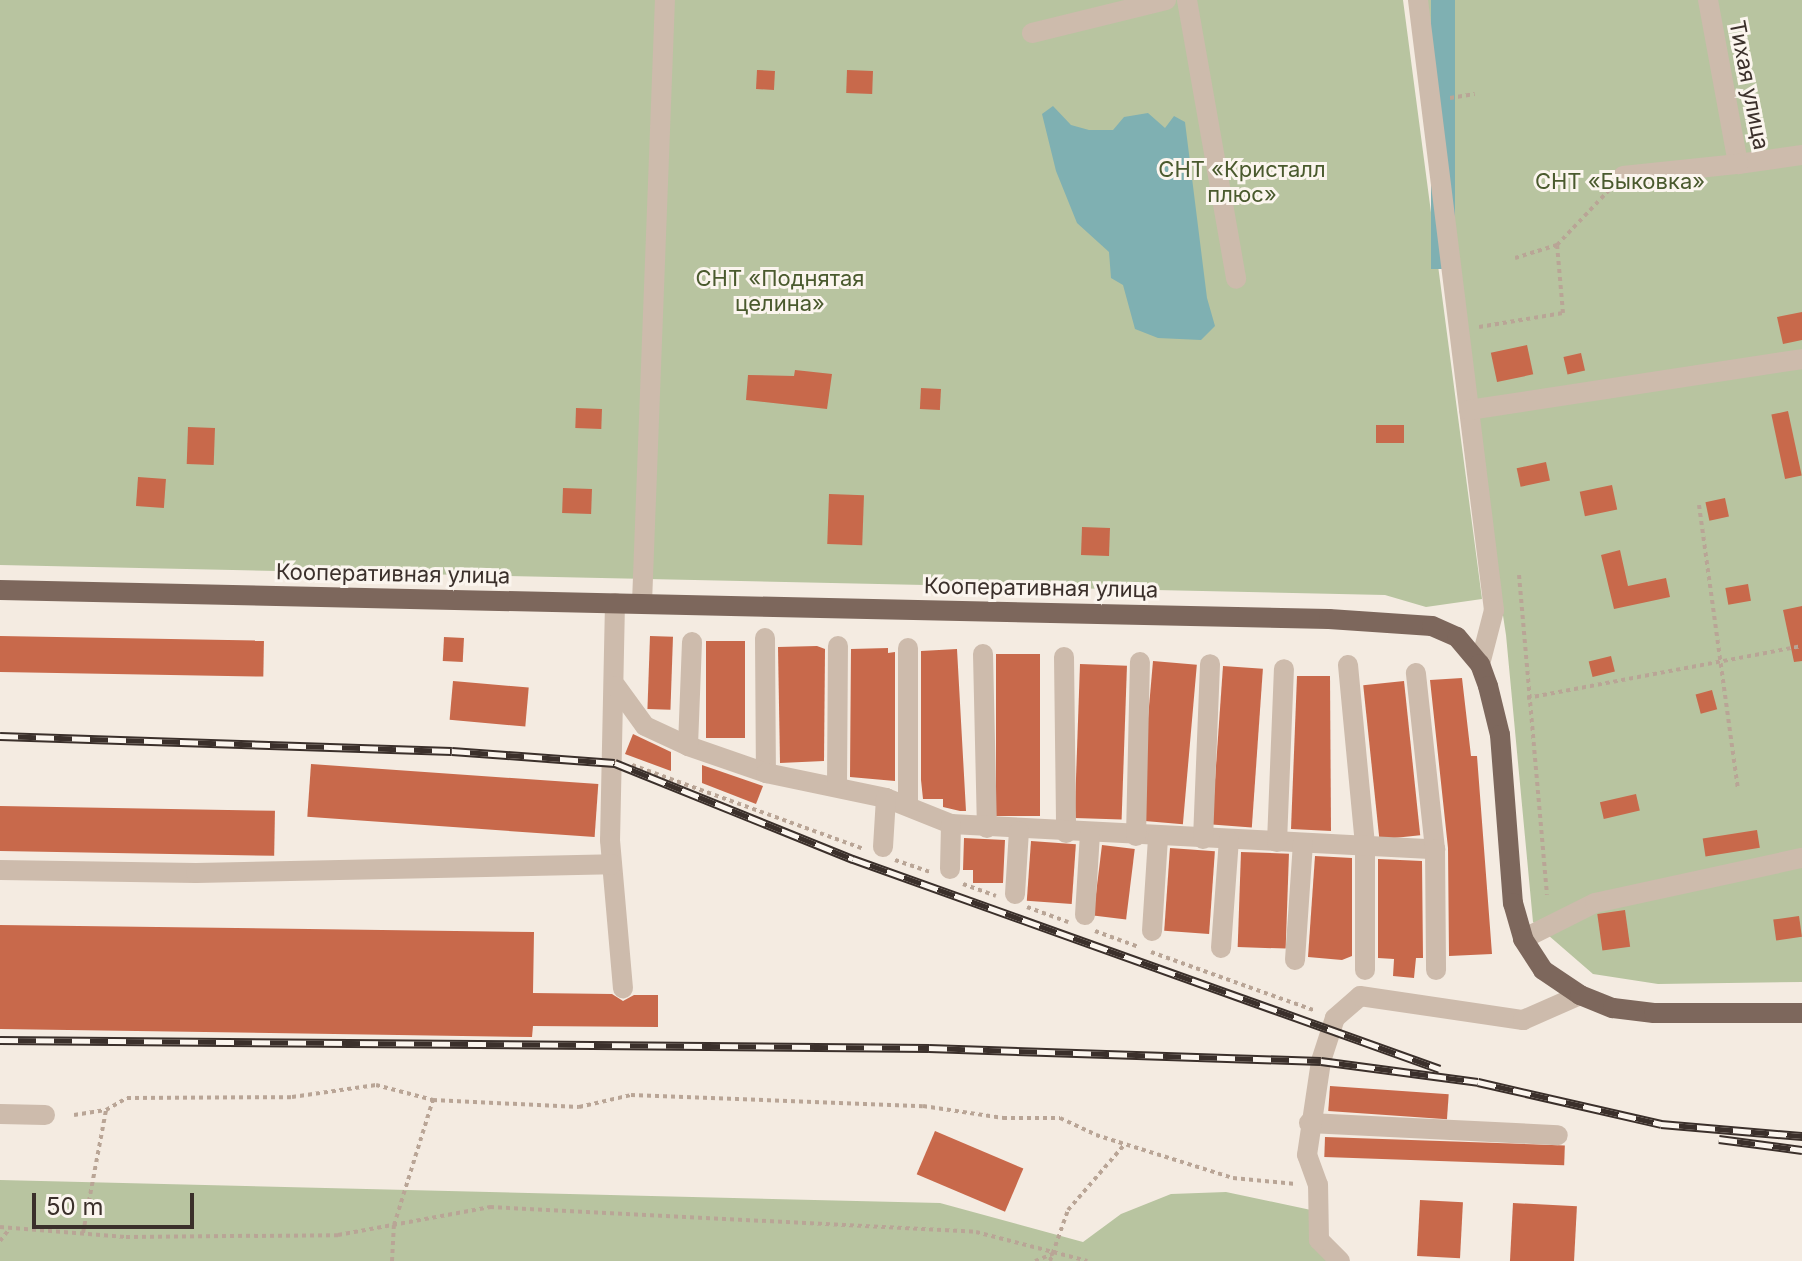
<!DOCTYPE html>
<meta charset="utf-8">
<style>
body{margin:0}
#map{position:relative;width:1802px;height:1261px;overflow:hidden;background:#f4ebe1;font-family:Inter,sans-serif}
div>[style]{position:absolute}
.green>*{inset:0;background:#b8c4a0}
.water>*{inset:0;background:#7fb0b2;transform-origin:0 0}
.building>*{inset:0;background:#c8694b;transform-origin:0 0}
.path>*{height:4px;margin-top:-2px;transform-origin:0;background:repeating-linear-gradient(90deg,#b9a596 0 4px,transparent 0 8px)}
.minor>*{height:20px;margin:-10px;padding:0 10px;transform-origin:10px;border-radius:10px;background:#cdbbac}
.major>*{height:20px;margin:-10px;padding:0 10px;transform-origin:10px;border-radius:10px;background:#7d675c}
.rail>*{height:9px;margin-top:-4.5px;transform-origin:0;background:repeating-linear-gradient(90deg,#fbf5ee 0 18px,#3b302b 0 36px);box-sizing:border-box;border-block:2px solid #3b302b}
span{translate:-50% -50%;white-space:nowrap;text-align:center;line-height:1.15;-webkit-text-stroke:6px #fbf5ee;paint-order:stroke}
.street-label{font-size:22px;color:#3b302b}
.park-label{font-size:22px;color:#4a5a2e}
.scale{position:absolute;left:32px;top:1193px;width:162px;height:36px;box-sizing:border-box;border:4px solid #3b302b;border-top:0;padding-left:10px;font-size:24px;line-height:28px;white-space:nowrap;color:#3b302b;-webkit-text-stroke:6px #fbf5ee;paint-order:stroke}
</style>
<div id="map">
<div class="green">
<div style="clip-path:polygon(0 0,1403px 0,1482px 599px,1426px 607px,1385px 595px,0 565px)"></div>
<div style="clip-path:polygon(1409px 0,1802px 0,1802px 982px,1658px 984px,1593px 974px,1533px 922px,1506px 635px)"></div>
<div style="clip-path:polygon(0 1180px,940px 1203px,1083px 1242px,1121px 1214px,1171px 1194px,1226px 1192px,1311px 1210px,1328px 1261px,0 1261px)"></div>
</div>
<div class="water">
<div style="left:1431px;top:0;width:24px;height:269px"></div>
<div style="clip-path:polygon(1053px 106px,1071px 125px,1089px 130px,1113px 130px,1124px 117px,1148px 113px,1165px 128px,1174px 116px,1185px 122px,1207px 298px,1215px 326px,1201px 340px,1158px 338px,1135px 329px,1123px 285px,1111px 278px,1109px 252px,1077px 223px,1056px 171px,1042px 114px)"></div>
</div>
<div class="building">
<div style="left:757px;top:70px;width:18px;height:19px;rotate:3deg"></div>
<div style="left:847px;top:70px;width:26px;height:23px;rotate:2deg"></div>
<div style="clip-path:polygon(1802px 312px,1802px 340px,1783px 344px,1777px 317px)"></div>
<div style="left:1527px;top:345px;width:30px;height:37px;rotate:78deg"></div>
<div style="left:1581px;top:353px;width:18px;height:18px;rotate:77deg"></div>
<div style="clip-path:polygon(795px 370px,832px 374px,827px 409px,746px 400px,748px 375px,794px 376px)"></div>
<div style="left:921px;top:388px;width:20px;height:21px;rotate:3deg"></div>
<div style="left:576px;top:408px;width:26px;height:20px;rotate:2deg"></div>
<div style="left:1788px;top:411px;width:66px;height:17px;rotate:78deg"></div>
<div style="left:1376px;top:425px;width:28px;height:18px"></div>
<div style="left:188px;top:427px;width:27px;height:37px;rotate:2deg"></div>
<div style="left:1546px;top:462px;width:19px;height:30px;rotate:78deg"></div>
<div style="left:138px;top:477px;width:28px;height:29px;rotate:4deg"></div>
<div style="left:1612px;top:485px;width:25px;height:33px;rotate:78deg"></div>
<div style="left:563px;top:488px;width:29px;height:25px;rotate:2deg"></div>
<div style="left:829px;top:494px;width:35px;height:50px;rotate:2deg"></div>
<div style="left:1725px;top:498px;width:19px;height:20px;rotate:78deg"></div>
<div style="left:1082px;top:527px;width:28px;height:28px;rotate:2deg"></div>
<div style="clip-path:polygon(1620px 550px,1628px 586px,1666px 578px,1670px 597px,1614px 609px,1601px 555px)"></div>
<div style="left:1748px;top:584px;width:17px;height:23px;rotate:80deg"></div>
<div style="clip-path:polygon(1802px 606px,1802px 661px,1794px 662px,1783px 610px)"></div>
<div style="left:0;top:636px;width:264px;height:36px;rotate:1deg"></div>
<div style="left:650px;top:636px;width:23px;height:73px;rotate:2deg"></div>
<div style="left:444px;top:637px;width:20px;height:24px;rotate:3deg"></div>
<div style="left:706px;top:641px;width:39px;height:97px"></div>
<div style="clip-path:polygon(817px 646px,825px 649px,824px 761px,780px 763px,778px 647px)"></div>
<div style="clip-path:polygon(888px 648px,888px 653px,895px 652px,895px 781px,850px 777px,851px 649px)"></div>
<div style="clip-path:polygon(957px 649px,966px 811px,960px 811px,943px 807px,943px 799px,923px 799px,921px 780px,921px 651px)"></div>
<div style="left:1040px;top:654px;width:162px;height:44px;rotate:90deg"></div>
<div style="left:1611px;top:656px;width:16px;height:23px;rotate:76deg"></div>
<div style="left:1153px;top:661px;width:44px;height:160px;rotate:5deg"></div>
<div style="left:1080px;top:664px;width:47px;height:154px;rotate:2deg"></div>
<div style="left:1223px;top:666px;width:40px;height:159px;rotate:4deg"></div>
<div style="clip-path:polygon(1297px 676px,1330px 676px,1331px 831px,1291px 829px)"></div>
<div style="clip-path:polygon(1462px 678px,1471px 756px,1477px 756px,1492px 954px,1449px 956px,1448px 848px,1430px 680px)"></div>
<div style="left:453px;top:681px;width:76px;height:39px;rotate:5deg"></div>
<div style="left:1404px;top:681px;width:155px;height:41px;rotate:84deg"></div>
<div style="left:1712px;top:690px;width:20px;height:17px;rotate:75deg"></div>
<div style="clip-path:polygon(633px 734px,671px 752px,671px 771px,625px 754px)"></div>
<div style="left:311px;top:764px;width:288px;height:53px;rotate:4deg"></div>
<div style="clip-path:polygon(702px 765px,763px 786px,756px 804px,702px 783px)"></div>
<div style="left:1636px;top:794px;width:17px;height:37px;rotate:77deg"></div>
<div style="left:0;top:806px;width:275px;height:45px;rotate:1deg"></div>
<div style="left:1757px;top:830px;width:18px;height:55px;rotate:81deg"></div>
<div style="clip-path:polygon(964px 838px,1005px 840px,1003px 883px,973px 883px,973px 870px,963px 870px)"></div>
<div style="left:1031px;top:841px;width:45px;height:60px;rotate:4deg"></div>
<div style="left:1102px;top:845px;width:33px;height:71px;rotate:7deg"></div>
<div style="left:1170px;top:848px;width:45px;height:83px;rotate:4deg"></div>
<div style="left:1241px;top:852px;width:48px;height:95px;rotate:2deg"></div>
<div style="clip-path:polygon(1315px 856px,1352px 858px,1352px 956px,1342px 960px,1308px 957px)"></div>
<div style="clip-path:polygon(1378px 859px,1422px 861px,1423px 958px,1416px 958px,1414px 978px,1393px 976px,1394px 959px,1378px 958px)"></div>
<div style="left:1625px;top:910px;width:37px;height:28px;rotate:82deg"></div>
<div style="left:1799px;top:916px;width:21px;height:26px;rotate:82deg"></div>
<div style="clip-path:polygon(0 925px,534px 932px,533px 993px,612px 994px,623px 1001px,634px 995px,658px 995px,658px 1027px,533px 1026px,532px 1037px,0 1029px)"></div>
<div style="left:1330px;top:1086px;width:119px;height:25px;rotate:4deg"></div>
<div style="left:935px;top:1131px;width:96px;height:47px;rotate:23deg"></div>
<div style="left:1325px;top:1137px;width:240px;height:20px;rotate:2deg"></div>
<div style="left:1420px;top:1200px;width:43px;height:56px;rotate:3deg"></div>
<div style="left:1513px;top:1203px;width:64px;height:58px;rotate:3deg"></div>
</div>
<div class="path">
<div style="left:1450px;top:98px;width:25px;rotate:-9deg"></div>
<div style="left:1515px;top:258px;width:44px;rotate:-17.2deg"></div>
<div style="left:1557px;top:245px;width:77px;rotate:-46.6deg"></div>
<div style="left:1479px;top:327px;width:85px;rotate:-9.5deg"></div>
<div style="left:1563px;top:313px;width:68px;rotate:-95deg"></div>
<div style="left:1699px;top:505px;width:286px;rotate:82.2deg"></div>
<div style="left:1519px;top:575px;width:321px;rotate:85deg"></div>
<div style="left:1527px;top:698px;width:280px;rotate:-10.7deg"></div>
<div style="left:632px;top:765px;width:247px;rotate:19.9deg"></div>
<div style="left:895px;top:860px;width:39px;rotate:19deg"></div>
<div style="left:963px;top:884px;width:35px;rotate:20deg"></div>
<div style="left:1027px;top:907px;width:44px;rotate:20.1deg"></div>
<div style="left:1095px;top:931px;width:47px;rotate:20deg"></div>
<div style="left:1151px;top:952px;width:175px;rotate:19.7deg"></div>
<div style="left:74px;top:1115px;width:32px;rotate:-9deg"></div>
<div style="left:106px;top:1110px;width:24px;rotate:-30deg"></div>
<div style="left:127px;top:1098px;width:165px;rotate:-0.3deg"></div>
<div style="left:292px;top:1097px;width:85px;rotate:-8.1deg"></div>
<div style="left:376px;top:1085px;width:59px;rotate:14.7deg"></div>
<div style="left:433px;top:1100px;width:146px;rotate:2.7deg"></div>
<div style="left:579px;top:1107px;width:53px;rotate:-13deg"></div>
<div style="left:631px;top:1095px;width:292px;rotate:2.2deg"></div>
<div style="left:923px;top:1106px;width:81px;rotate:8.5deg"></div>
<div style="left:1003px;top:1118px;width:57px"></div>
<div style="left:1060px;top:1118px;width:40px;rotate:25deg"></div>
<div style="left:1096px;top:1135px;width:144px;rotate:17.4deg"></div>
<div style="left:1233px;top:1178px;width:63px;rotate:5.4deg"></div>
<div style="left:0;top:1227px;width:126px;rotate:4.5deg"></div>
<div style="left:126px;top:1237px;width:212px;rotate:-0.5deg"></div>
<div style="left:338px;top:1235px;width:155px;rotate:-10.4deg"></div>
<div style="left:490px;top:1207px;width:487px;rotate:2.9deg"></div>
<div style="left:976px;top:1232px;width:115px;rotate:14.6deg"></div>
<div style="left:83px;top:1233px;width:125px;rotate:-79.4deg"></div>
<div style="left:0;top:1241px;width:16px;rotate:-52deg"></div>
<div style="left:392px;top:1261px;width:36px;rotate:-87deg"></div>
<div style="left:394px;top:1225px;width:131px;rotate:-72.7deg"></div>
<div style="left:1035px;top:1261px;width:22px;rotate:-22deg"></div>
<div style="left:1050px;top:1261px;width:54px;rotate:-70.6deg"></div>
<div style="left:1068px;top:1210px;width:87px;rotate:-49.2deg"></div>
</div>
<div class="minor">
<div style="left:1187px;top:0;width:283px;rotate:80deg"></div>
<div style="left:1418px;top:0;width:615px;rotate:82.9deg"></div>
<div style="left:1494px;top:610px;width:56px;rotate:104.5deg"></div>
<div style="left:1708px;top:0;width:167px;rotate:79.6deg"></div>
<div style="left:1738px;top:164px;width:65px;rotate:-8deg"></div>
<div style="left:1032px;top:33px;width:138px;rotate:-13.8deg"></div>
<div style="left:1623px;top:176px;width:116px;rotate:-6deg"></div>
<div style="left:1469px;top:410px;width:337px;rotate:-8.7deg"></div>
<div style="left:615px;top:603px;width:237px;rotate:91.2deg"></div>
<div style="left:610px;top:840px;width:149px;rotate:85deg"></div>
<div style="left:642px;top:603px;width:603px;rotate:-87.82deg"></div>
<div style="left:765px;top:638px;width:135px;rotate:89.6deg"></div>
<div style="left:983px;top:654px;width:174px;rotate:88.7deg"></div>
<div style="left:1064px;top:657px;width:176px;rotate:89.3deg"></div>
<div style="left:1348px;top:665px;width:182px;rotate:84.6deg"></div>
<div style="left:1365px;top:846px;width:124px;rotate:90deg"></div>
<div style="left:616px;top:686px;width:49px;rotate:54.1deg"></div>
<div style="left:645px;top:726px;width:47px;rotate:24.9deg"></div>
<div style="left:688px;top:746px;width:83px;rotate:19.1deg"></div>
<div style="left:766px;top:773px;width:123px;rotate:11.8deg"></div>
<div style="left:886px;top:798px;width:70px;rotate:21.8deg"></div>
<div style="left:951px;top:824px;width:485px;rotate:3deg"></div>
<div style="left:1435px;top:849px;width:177px;rotate:-96.2deg"></div>
<div style="left:688px;top:746px;width:104px;rotate:-87.8deg"></div>
<div style="left:837px;top:785px;width:139px;rotate:-89.6deg"></div>
<div style="left:908px;top:806px;width:158px;rotate:-90deg"></div>
<div style="left:1136px;top:836px;width:174px;rotate:-88.7deg"></div>
<div style="left:1203px;top:839px;width:175px;rotate:-87.7deg"></div>
<div style="left:1277px;top:842px;width:173px;rotate:-87.7deg"></div>
<div style="left:883px;top:847px;width:49px;rotate:-86.5deg"></div>
<div style="left:1435px;top:849px;width:121px;rotate:89.5deg"></div>
<div style="left:950px;top:869px;width:45px;rotate:-88.7deg"></div>
<div style="left:0;top:870px;width:196px;rotate:0.9deg"></div>
<div style="left:196px;top:873px;width:416px;rotate:-1.2deg"></div>
<div style="left:1015px;top:894px;width:63px;rotate:-86.4deg"></div>
<div style="left:1085px;top:915px;width:81px;rotate:-86.5deg"></div>
<div style="left:1152px;top:931px;width:94px;rotate:-86.3deg"></div>
<div style="left:1523px;top:939px;width:80px;rotate:-26.6deg"></div>
<div style="left:1595px;top:903px;width:212px;rotate:-12.3deg"></div>
<div style="left:1221px;top:948px;width:108px;rotate:-85.8deg"></div>
<div style="left:1295px;top:960px;width:117px;rotate:-86.1deg"></div>
<div style="left:0;top:1114px;width:45px;rotate:1.3deg"></div>
<div style="left:1309px;top:1123px;width:249px;rotate:2.8deg"></div>
<div style="left:1340px;top:1261px;width:30px;rotate:-135deg"></div>
<div style="left:1319px;top:1240px;width:55px;rotate:-91deg"></div>
<div style="left:1318px;top:1185px;width:32px;rotate:-110deg"></div>
<div style="left:1307px;top:1155px;width:95px;rotate:-81.5deg"></div>
<div style="left:1321px;top:1061px;width:45px;rotate:-72deg"></div>
<div style="left:1335px;top:1018px;width:33px;rotate:-41deg"></div>
<div style="left:1360px;top:996px;width:165px;rotate:8.4deg"></div>
<div style="left:1523px;top:1020px;width:62px;rotate:-23.7deg"></div>
</div>
<div class="major">
<div style="left:0;top:590px;width:1329px;rotate:1.25deg"></div>
<div style="left:1329px;top:619px;width:103px;rotate:3.9deg"></div>
<div style="left:1432px;top:626px;width:27px;rotate:24deg"></div>
<div style="left:1457px;top:637px;width:35px;rotate:50deg"></div>
<div style="left:1480px;top:664px;width:23px;rotate:70deg"></div>
<div style="left:1488px;top:686px;width:50px;rotate:76.2deg"></div>
<div style="left:1500px;top:735px;width:169px;rotate:85.6deg"></div>
<div style="left:1513px;top:903px;width:37px;rotate:74deg"></div>
<div style="left:1523px;top:939px;width:37px;rotate:57deg"></div>
<div style="left:1543px;top:970px;width:45px;rotate:34deg"></div>
<div style="left:1580px;top:995px;width:35px;rotate:22deg"></div>
<div style="left:1613px;top:1008px;width:41px;rotate:7deg"></div>
<div style="left:1654px;top:1013px;width:148px"></div>
</div>
<div class="rail">
<div style="left:0;top:736px;width:452px;rotate:1.9deg"></div>
<div style="left:452px;top:751px;width:163px;rotate:4.2deg"></div>
<div style="left:615px;top:763px;width:257px;rotate:22deg"></div>
<div style="left:853px;top:859px;width:623px;rotate:19.68deg"></div>
<div style="left:0;top:1040px;width:929px;rotate:0.49deg"></div>
<div style="left:929px;top:1048px;width:392px;rotate:1.9deg"></div>
<div style="left:1321px;top:1061px;width:158px;rotate:7.6deg"></div>
<div style="left:1478px;top:1082px;width:188px;rotate:12.9deg"></div>
<div style="left:1661px;top:1124px;width:142px;rotate:4.9deg"></div>
<div style="left:1719px;top:1139px;width:84px;rotate:7.5deg"></div>
</div>
<div class="street-label">
<span style="left:1749px;top:85px;rotate:79deg">Тихая улица</span>
<span style="left:393px;top:574px;rotate:1deg">Кооперативная улица</span>
<span style="left:1041px;top:588px;rotate:1deg">Кооперативная улица</span>
</div>
<div class="park-label">
<span style="left:1242px;top:182px">СНТ «Кристалл<br>плюс»</span>
<span style="left:1620px;top:182px">СНТ «Быковка»</span>
<span style="left:780px;top:291px">СНТ «Поднятая<br>целина»</span>
</div>
<div class="scale">50 m</div>
</div>
